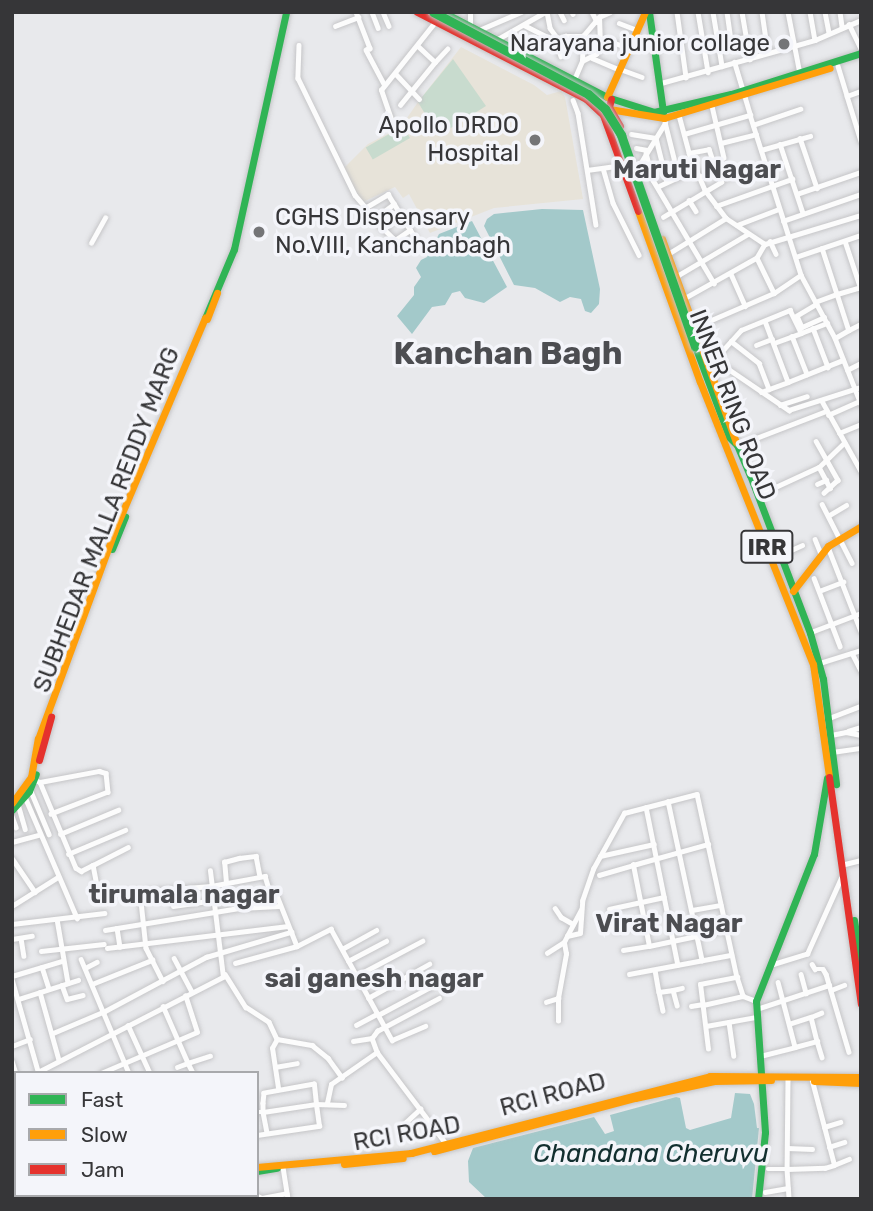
<!DOCTYPE html>
<style>
body{margin:0}
#map{position:relative;width:873px;height:1211px;overflow:hidden;background:#e8e9ec;font-family:Rubik,sans-serif}
div>[style]{position:absolute}
.medical>*{inset:0;background:#e7e3d9}
.green>*{inset:0;background:#c8dbce;transform-origin:0 0}
.water>*{inset:0;background:#a3c9ca}
.roads{filter:drop-shadow(0 0 2px #c5c5c7) drop-shadow(0 0 2px #c5c5c7)}
.street>*{height:4.5px;margin:-2.25px;padding:0 2.25px;transform-origin:2.25px;border-radius:2.25px;background:#fcfcfc}
.fast>*{height:7px;margin:-3.5px;padding:0 3.5px;transform-origin:3.5px;border-radius:3.5px;background:#30b455}
.slow>*{height:7px;margin:-3.5px;padding:0 3.5px;transform-origin:3.5px;border-radius:3.5px;background:#ff9f0a}
.jam>*{height:7px;margin:-3.5px;padding:0 3.5px;transform-origin:3.5px;border-radius:3.5px;background:#e5322d}
.bridges{filter:drop-shadow(0 0 2px #c5c5c7) drop-shadow(0 0 2px #c5c5c7)}
.fast-bridge>*{height:9px;margin:-4.5px;padding:0 4.5px;transform-origin:4.5px;border-radius:4.5px;background:#30b455}
.dots>*{width:19px;height:19px;translate:-50% -50%;box-sizing:border-box;border:4px solid #f4f5fa;border-radius:50%}
span{translate:-50% -50%;white-space:nowrap;text-align:center;line-height:1.15;-webkit-text-stroke:7px #f4f5fa;paint-order:stroke}
.shield-label span{padding:2px 5px;background:#f4f5fa;border:2px solid;border-radius:5px;-webkit-text-stroke-width:0}
.shield-label{font-size:23px;color:#363638;font-weight:700}
.poi-label{font-size:24px;color:#363638}
.right{translate:-100% -50%;text-align:right}
.left{translate:0 -50%;text-align:left}
.street-label{font-size:24px;color:#363638}
.neighbourhood-label{font-size:26px;color:#4c4d51;font-weight:700}
.water-label{font-size:26px;color:#122f2f;font-style:italic}
.district-label{font-size:32px;color:#4c4d51;font-weight:700}
.frame{position:absolute;inset:0;border:14px solid #363638;pointer-events:none}
.legend{position:absolute;left:14px;top:1071px;width:245px;height:126px;box-sizing:border-box;background:#f4f5fa;border:2px solid #a8a9ac;margin:0;padding:9px 12px;list-style:none;font-size:21px;color:#363638}
.legend li{display:flex;align-items:center;gap:14px;height:35px}
.legend b{width:35px;border:2px solid #a8a9ac}
</style>
<div id="map">
<div class="medical">
<div style="clip-path:polygon(461px 47px,534px 85px,547px 95px,561px 91px,565px 97px,583px 199px,494px 208px,430px 233px,409px 194px,403px 198px,395px 187px,363px 202px,343px 169px,368px 144px,409px 123px,407px 118px,418px 102px)"></div>
</div>
<div class="green">
<div style="clip-path:polygon(453px 59px,486px 106px,438px 136px,418px 102px)"></div>
<div style="left:403px;top:126px;width:14px;height:43px;rotate:60deg"></div>
</div>
<div class="water">
<div style="clip-path:polygon(542px 209px,583px 210px,600px 289px,599px 304px,591px 313px,585px 311px,581px 299px,570px 297px,560px 302px,535px 288px,514px 285px,484px 226px,487px 219px,494px 214px)"></div>
<div style="clip-path:polygon(472px 221px,507px 287px,484px 303px,465px 298px,460px 291px,452px 293px,445px 305px,432px 307px,412px 334px,397px 316px,414px 295px,414px 287px,421px 277px,416px 268px,421px 260px,427px 257px,439px 234px)"></div>
<div style="clip-path:polygon(735px 1093px,750px 1094px,754px 1104px,757px 1128px,759px 1128px,752px 1199px,487px 1199px,469px 1182px,468px 1161px,473px 1148px,594px 1117px,605px 1134px,614px 1131px,610px 1115px,676px 1097px,680px 1098px,686px 1128px,690px 1130px,731px 1118px)"></div>
</div>
<div class="roads">
<div class="street">
<div style="left:356px;top:12px;width:39px;rotate:69deg"></div>
<div style="left:370px;top:48px;width:4px;rotate:153deg"></div>
<div style="left:366px;top:50px;width:38px;rotate:62deg"></div>
<div style="left:372px;top:12px;width:17px;rotate:69deg"></div>
<div style="left:383px;top:12px;width:15px;rotate:67deg"></div>
<div style="left:547px;top:12px;width:16px;rotate:79deg"></div>
<div style="left:550px;top:28px;width:14px;rotate:54deg"></div>
<div style="left:560px;top:12px;width:9px;rotate:63deg"></div>
<div style="left:572px;top:12px;width:2px;rotate:63deg"></div>
<div style="left:592px;top:12px;width:11px;rotate:63deg"></div>
<div style="left:677px;top:12px;width:66px;rotate:82.1deg"></div>
<div style="left:698px;top:12px;width:61px;rotate:80.5deg"></div>
<div style="left:713px;top:12px;width:55px;rotate:80.5deg"></div>
<div style="left:727px;top:12px;width:28px;rotate:82deg"></div>
<div style="left:742px;top:12px;width:48px;rotate:80.3deg"></div>
<div style="left:762px;top:12px;width:41px;rotate:81.7deg"></div>
<div style="left:788px;top:12px;width:63px;rotate:79deg"></div>
<div style="left:810px;top:12px;width:28px;rotate:80deg"></div>
<div style="left:825px;top:12px;width:21px;rotate:79deg"></div>
<div style="left:840px;top:12px;width:15px;rotate:82deg"></div>
<div style="left:619px;top:23px;width:19px;rotate:21deg"></div>
<div style="left:849px;top:24px;width:28px;rotate:64deg"></div>
<div style="left:470px;top:25px;width:13px;rotate:-90deg"></div>
<div style="left:524px;top:25px;width:36px;rotate:27deg"></div>
<div style="left:556px;top:41px;width:16px;rotate:72deg"></div>
<div style="left:335px;top:26px;width:25px;rotate:-21deg"></div>
<div style="left:479px;top:30px;width:46px;rotate:-23.2deg"></div>
<div style="left:600px;top:38px;width:31px;rotate:19deg"></div>
<div style="left:496px;top:40px;width:56px;rotate:-29.7deg"></div>
<div style="left:557px;top:40px;width:9px;rotate:-27deg"></div>
<div style="left:565px;top:36px;width:18px"></div>
<div style="left:718px;top:42px;width:28px;rotate:-10deg"></div>
<div style="left:299px;top:45px;width:33px;rotate:92deg"></div>
<div style="left:298px;top:78px;width:130px;rotate:64deg"></div>
<div style="left:355px;top:195px;width:45px;rotate:49.5deg"></div>
<div style="left:384px;top:229px;width:23px;rotate:-45deg"></div>
<div style="left:418px;top:46px;width:23px;rotate:43deg"></div>
<div style="left:435px;top:62px;width:18px;rotate:-47deg"></div>
<div style="left:592px;top:58px;width:30px;rotate:23deg"></div>
<div style="left:582px;top:61px;width:16px;rotate:-27deg"></div>
<div style="left:596px;top:54px;width:10px;rotate:-66deg"></div>
<div style="left:600px;top:45px;width:27px;rotate:-92deg"></div>
<div style="left:838px;top:66px;width:31px;rotate:73deg"></div>
<div style="left:847px;top:96px;width:15px;rotate:-20deg"></div>
<div style="left:620px;top:69px;width:23px;rotate:20deg"></div>
<div style="left:396px;top:74px;width:34px;rotate:47deg"></div>
<div style="left:574px;top:80px;width:21px;rotate:-67deg"></div>
<div style="left:582px;top:61px;width:25px;rotate:-88deg"></div>
<div style="left:583px;top:36px;width:25px;rotate:-50deg"></div>
<div style="left:599px;top:17px;width:12px;rotate:-24deg"></div>
<div style="left:661px;top:83px;width:160px;rotate:-15.6deg"></div>
<div style="left:815px;top:40px;width:50px;rotate:-23.5deg"></div>
<div style="left:847px;top:96px;width:47px;rotate:72.7deg"></div>
<div style="left:573px;top:100px;width:14px;rotate:69deg"></div>
<div style="left:578px;top:113px;width:113px;rotate:80.9deg"></div>
<div style="left:400px;top:105px;width:55px;rotate:-50.9deg"></div>
<div style="left:712px;top:106px;width:53px;rotate:77deg"></div>
<div style="left:679px;top:115px;width:39px;rotate:75deg"></div>
<div style="left:689px;top:153px;width:40px;rotate:66.6deg"></div>
<div style="left:705px;top:190px;width:35px;rotate:53deg"></div>
<div style="left:726px;top:218px;width:47px;rotate:33.7deg"></div>
<div style="left:765px;top:244px;width:16px;rotate:120deg"></div>
<div style="left:757px;top:258px;width:84px;rotate:150.7deg"></div>
<div style="left:750px;top:115px;width:168px;rotate:72.3deg"></div>
<div style="left:801px;top:275px;width:72px;rotate:61.6deg"></div>
<div style="left:835px;top:338px;width:71px;rotate:68.5deg"></div>
<div style="left:665px;top:122px;width:38px;rotate:76deg"></div>
<div style="left:753px;top:125px;width:50px;rotate:-18.8deg"></div>
<div style="left:394px;top:128px;width:40px;rotate:-108.9deg"></div>
<div style="left:381px;top:90px;width:87px;rotate:-51.5deg"></div>
<div style="left:631px;top:134px;width:25px;rotate:9deg"></div>
<div style="left:656px;top:138px;width:45px;rotate:76deg"></div>
<div style="left:684px;top:134px;width:69px;rotate:-16.1deg"></div>
<div style="left:750px;top:115px;width:55px;rotate:-106.8deg"></div>
<div style="left:800px;top:138px;width:53px;rotate:71.2deg"></div>
<div style="left:721px;top:143px;width:36px;rotate:-14deg"></div>
<div style="left:780px;top:144px;width:73px;rotate:71.6deg"></div>
<div style="left:636px;top:148px;width:11px;rotate:10deg"></div>
<div style="left:761px;top:150px;width:51px;rotate:-15.9deg"></div>
<div style="left:646px;top:153px;width:28px;rotate:75deg"></div>
<div style="left:653px;top:180px;width:120px;rotate:59.4deg"></div>
<div style="left:689px;top:153px;width:20px;rotate:-11deg"></div>
<div style="left:709px;top:149px;width:21px;rotate:71deg"></div>
<div style="left:716px;top:169px;width:19px;rotate:152deg"></div>
<div style="left:640px;top:164px;width:48px;rotate:-58.6deg"></div>
<div style="left:603px;top:168px;width:36px;rotate:74deg"></div>
<div style="left:613px;top:203px;width:58px;rotate:63.4deg"></div>
<div style="left:587px;top:170px;width:34px;rotate:-8deg"></div>
<div style="left:659px;top:186px;width:40px;rotate:-25deg"></div>
<div style="left:797px;top:194px;width:68px;rotate:-19deg"></div>
<div style="left:689px;top:200px;width:13px;rotate:58deg"></div>
<div style="left:716px;top:206px;width:81px;rotate:-19.6deg"></div>
<div style="left:365px;top:208px;width:27px;rotate:-31deg"></div>
<div style="left:388px;top:194px;width:53px;rotate:58.1deg"></div>
<div style="left:663px;top:217px;width:68px;rotate:-31.1deg"></div>
<div style="left:721px;top:182px;width:3px;rotate:-108deg"></div>
<div style="left:720px;top:179px;width:48px;rotate:-14.6deg"></div>
<div style="left:374px;top:219px;width:25px;rotate:-37deg"></div>
<div style="left:783px;top:221px;width:83px;rotate:-19.1deg"></div>
<div style="left:737px;top:225px;width:45px;rotate:-20.9deg"></div>
<div style="left:384px;top:229px;width:16px;rotate:45deg"></div>
<div style="left:395px;top:240px;width:18px;rotate:-34deg"></div>
<div style="left:770px;top:241px;width:14px;rotate:65deg"></div>
<div style="left:845px;top:241px;width:51px;rotate:71.6deg"></div>
<div style="left:91px;top:243px;width:29px;rotate:-61deg"></div>
<div style="left:765px;top:244px;width:100px;rotate:-16.8deg"></div>
<div style="left:822px;top:248px;width:48px;rotate:71.9deg"></div>
<div style="left:837px;top:294px;width:25px;rotate:-16deg"></div>
<div style="left:668px;top:254px;width:68px;rotate:-31.8deg"></div>
<div style="left:796px;top:257px;width:69px;rotate:-18.7deg"></div>
<div style="left:757px;top:258px;width:39px;rotate:64deg"></div>
<div style="left:731px;top:274px;width:35px;rotate:66deg"></div>
<div style="left:677px;top:276px;width:82px;rotate:-30.6deg"></div>
<div style="left:815px;top:302px;width:23px;rotate:-20deg"></div>
<div style="left:837px;top:294px;width:38px;rotate:72deg"></div>
<div style="left:849px;top:330px;width:13px;rotate:-27deg"></div>
<div style="left:817px;top:304px;width:23px;rotate:149deg"></div>
<div style="left:797px;top:316px;width:12px;rotate:66deg"></div>
<div style="left:802px;top:327px;width:24px;rotate:-24deg"></div>
<div style="left:765px;top:321px;width:65px;rotate:69.3deg"></div>
<div style="left:788px;top:382px;width:59px;rotate:-21.8deg"></div>
<div style="left:695px;top:327px;width:86px;rotate:-23.3deg"></div>
<div style="left:774px;top:293px;width:32px;rotate:-34deg"></div>
<div style="left:813px;top:328px;width:42px;rotate:69deg"></div>
<div style="left:792px;top:336px;width:41px;rotate:68.5deg"></div>
<div style="left:835px;top:338px;width:16px;rotate:-30deg"></div>
<div style="left:731px;top:341px;width:36px;rotate:38deg"></div>
<div style="left:759px;top:363px;width:28px;rotate:69deg"></div>
<div style="left:774px;top:343px;width:29px;rotate:-20deg"></div>
<div style="left:756px;top:345px;width:17px;rotate:-21deg"></div>
<div style="left:705px;top:353px;width:102px;rotate:34.2deg"></div>
<div style="left:789px;top:410px;width:76px;rotate:-17.7deg"></div>
<div style="left:714px;top:360px;width:40px;rotate:-48deg"></div>
<div style="left:741px;top:330px;width:53px;rotate:-22.2deg"></div>
<div style="left:790px;top:310px;width:25px;rotate:64deg"></div>
<div style="left:801px;top:333px;width:28px;rotate:-21deg"></div>
<div style="left:847px;top:370px;width:16px;rotate:-27deg"></div>
<div style="left:761px;top:392px;width:29px;rotate:-20deg"></div>
<div style="left:822px;top:401px;width:80px;rotate:60.9deg"></div>
<div style="left:780px;top:405px;width:28px;rotate:-18deg"></div>
<div style="left:828px;top:415px;width:34px;rotate:-24deg"></div>
<div style="left:839px;top:433px;width:24px;rotate:-22deg"></div>
<div style="left:816px;top:441px;width:45px;rotate:60.6deg"></div>
<div style="left:838px;top:480px;width:19px;rotate:137deg"></div>
<div style="left:738px;top:445px;width:94px;rotate:-21.1deg"></div>
<div style="left:819px;top:467px;width:24px;rotate:62deg"></div>
<div style="left:817px;top:484px;width:10px;rotate:-24deg"></div>
<div style="left:758px;top:495px;width:67px;rotate:-24.7deg"></div>
<div style="left:819px;top:467px;width:35px;rotate:-44deg"></div>
<div style="left:822px;top:504px;width:66px;rotate:63deg"></div>
<div style="left:828px;top:516px;width:21px;rotate:-31deg"></div>
<div style="left:815px;top:539px;width:16px;rotate:68deg"></div>
<div style="left:828px;top:547px;width:90px;rotate:68.6deg"></div>
<div style="left:780px;top:555px;width:24px;rotate:-24deg"></div>
<div style="left:814px;top:578px;width:73px;rotate:69.1deg"></div>
<div style="left:819px;top:591px;width:26px;rotate:-21deg"></div>
<div style="left:811px;top:632px;width:53px;rotate:-20.8deg"></div>
<div style="left:852px;top:653px;width:20px;rotate:63deg"></div>
<div style="left:820px;top:663px;width:43px;rotate:-17.6deg"></div>
<div style="left:829px;top:718px;width:34px;rotate:-21deg"></div>
<div style="left:848px;top:731px;width:14px;rotate:-17deg"></div>
<div style="left:831px;top:735px;width:15px;rotate:-11deg"></div>
<div style="left:846px;top:732px;width:15px;rotate:11deg"></div>
<div style="left:832px;top:752px;width:29px;rotate:-8deg"></div>
<div style="left:35px;top:780px;width:5px;rotate:22deg"></div>
<div style="left:40px;top:782px;width:93px;rotate:67.3deg"></div>
<div style="left:76px;top:868px;width:6px;rotate:31deg"></div>
<div style="left:81px;top:871px;width:13px;rotate:-27deg"></div>
<div style="left:93px;top:865px;width:31px;rotate:79deg"></div>
<div style="left:99px;top:895px;width:112px;rotate:-4.6deg"></div>
<div style="left:211px;top:886px;width:55px;rotate:-10.5deg"></div>
<div style="left:265px;top:876px;width:17px;rotate:73deg"></div>
<div style="left:270px;top:892px;width:6px;rotate:9deg"></div>
<div style="left:276px;top:893px;width:57px;rotate:68.4deg"></div>
<div style="left:40px;top:782px;width:60px;rotate:-10.6deg"></div>
<div style="left:99px;top:771px;width:7px;rotate:16deg"></div>
<div style="left:106px;top:773px;width:19px;rotate:84deg"></div>
<div style="left:108px;top:792px;width:61px;rotate:158.9deg"></div>
<div style="left:30px;top:789px;width:49px;rotate:67.1deg"></div>
<div style="left:25px;top:797px;width:132px;rotate:66.7deg"></div>
<div style="left:668px;top:801px;width:163px;rotate:77.9deg"></div>
<div style="left:18px;top:804px;width:26px;rotate:74deg"></div>
<div style="left:646px;top:807px;width:161px;rotate:78.6deg"></div>
<div style="left:12px;top:816px;width:12px;rotate:70deg"></div>
<div style="left:60px;top:834px;width:63px;rotate:-22.5deg"></div>
<div style="left:12px;top:842px;width:28px;rotate:-15deg"></div>
<div style="left:68px;top:854px;width:62px;rotate:-22.8deg"></div>
<div style="left:600px;top:856px;width:55px;rotate:-12.5deg"></div>
<div style="left:12px;top:858px;width:41px;rotate:55.9deg"></div>
<div style="left:845px;top:864px;width:16px;rotate:-14deg"></div>
<div style="left:93px;top:865px;width:39px;rotate:-27deg"></div>
<div style="left:599px;top:875px;width:35px;rotate:-16deg"></div>
<div style="left:226px;top:883px;width:21px;rotate:-95deg"></div>
<div style="left:224px;top:862px;width:16px;rotate:-15deg"></div>
<div style="left:239px;top:858px;width:17px;rotate:-7deg"></div>
<div style="left:256px;top:856px;width:20px;rotate:79deg"></div>
<div style="left:140px;top:892px;width:56px;rotate:83.9deg"></div>
<div style="left:146px;top:948px;width:37px;rotate:63deg"></div>
<div style="left:12px;top:906px;width:54px;rotate:-32.2deg"></div>
<div style="left:173px;top:906px;width:98px;rotate:-8.2deg"></div>
<div style="left:555px;top:908px;width:11px;rotate:56deg"></div>
<div style="left:561px;top:917px;width:14px;rotate:30deg"></div>
<div style="left:609px;top:909px;width:56px;rotate:-12.3deg"></div>
<div style="left:692px;top:910px;width:29px;rotate:-10deg"></div>
<div style="left:57px;top:919px;width:65px;rotate:80.2deg"></div>
<div style="left:12px;top:924px;width:93px;rotate:-6.8deg"></div>
<div style="left:117px;top:928px;width:19px;rotate:81deg"></div>
<div style="left:105px;top:930px;width:137px;rotate:-9.3deg"></div>
<div style="left:240px;top:908px;width:39px;rotate:-3deg"></div>
<div style="left:615px;top:930px;width:30px;rotate:-12deg"></div>
<div style="left:567px;top:936px;width:30px;rotate:-62deg"></div>
<div style="left:21px;top:938px;width:18px;rotate:81deg"></div>
<div style="left:12px;top:939px;width:20px;rotate:-9deg"></div>
<div style="left:649px;top:946px;width:78px;rotate:-11.9deg"></div>
<div style="left:107px;top:948px;width:182px;rotate:-6.9deg"></div>
<div style="left:342px;top:949px;width:39px;rotate:-29deg"></div>
<div style="left:623px;top:950px;width:26px;rotate:-9deg"></div>
<div style="left:649px;top:946px;width:83px;rotate:-101.2deg"></div>
<div style="left:633px;top:865px;width:78px;rotate:-15.6deg"></div>
<div style="left:41px;top:951px;width:63px;rotate:-6.3deg"></div>
<div style="left:547px;top:953px;width:20px;rotate:-33deg"></div>
<div style="left:564px;top:942px;width:7px;rotate:-63deg"></div>
<div style="left:567px;top:936px;width:13px;rotate:-13deg"></div>
<div style="left:580px;top:933px;width:32px;rotate:-86deg"></div>
<div style="left:582px;top:901px;width:34px;rotate:-71deg"></div>
<div style="left:593px;top:869px;width:64px;rotate:-61deg"></div>
<div style="left:624px;top:813px;width:75px;rotate:-14.6deg"></div>
<div style="left:697px;top:794px;width:187px;rotate:77.7deg"></div>
<div style="left:737px;top:977px;width:20px;rotate:72deg"></div>
<div style="left:743px;top:996px;width:14px;rotate:21deg"></div>
<div style="left:174px;top:958px;width:38px;rotate:62deg"></div>
<div style="left:81px;top:959px;width:124px;rotate:67.2deg"></div>
<div style="left:348px;top:961px;width:43px;rotate:-27.8deg"></div>
<div style="left:235px;top:963px;width:64px;rotate:-15.3deg"></div>
<div style="left:297px;top:946px;width:38px;rotate:-27deg"></div>
<div style="left:331px;top:929px;width:127px;rotate:61.2deg"></div>
<div style="left:392px;top:1040px;width:36px;rotate:-23deg"></div>
<div style="left:812px;top:964px;width:6px;rotate:59deg"></div>
<div style="left:815px;top:969px;width:8px"></div>
<div style="left:823px;top:969px;width:6px;rotate:59deg"></div>
<div style="left:826px;top:974px;width:81px;rotate:73.6deg"></div>
<div style="left:770px;top:965px;width:39px;rotate:-17deg"></div>
<div style="left:807px;top:954px;width:83px;rotate:-65.9deg"></div>
<div style="left:42px;top:967px;width:23px;rotate:72deg"></div>
<div style="left:85px;top:968px;width:13px;rotate:-27deg"></div>
<div style="left:655px;top:970px;width:22px;rotate:80deg"></div>
<div style="left:659px;top:992px;width:14px;rotate:-8deg"></div>
<div style="left:673px;top:990px;width:16px;rotate:75deg"></div>
<div style="left:225px;top:974px;width:39px;rotate:58deg"></div>
<div style="left:246px;top:1007px;width:27px;rotate:33deg"></div>
<div style="left:269px;top:1022px;width:19px;rotate:65deg"></div>
<div style="left:629px;top:974px;width:104px;rotate:-10.6deg"></div>
<div style="left:801px;top:974px;width:20px;rotate:75deg"></div>
<div style="left:12px;top:976px;width:52px;rotate:-16.7deg"></div>
<div style="left:356px;top:976px;width:75px;rotate:-27.9deg"></div>
<div style="left:12px;top:979px;width:96px;rotate:74.2deg"></div>
<div style="left:778px;top:982px;width:67px;rotate:75.3deg"></div>
<div style="left:795px;top:1047px;width:23px;rotate:-15deg"></div>
<div style="left:817px;top:1041px;width:17px;rotate:73deg"></div>
<div style="left:92px;top:984px;width:65px;rotate:-21.8deg"></div>
<div style="left:62px;top:985px;width:15px;rotate:70deg"></div>
<div style="left:67px;top:999px;width:16px;rotate:-14deg"></div>
<div style="left:673px;top:990px;width:9px;rotate:-13deg"></div>
<div style="left:831px;top:990px;width:14px;rotate:-21deg"></div>
<div style="left:40px;top:992px;width:71px;rotate:74.4deg"></div>
<div style="left:659px;top:992px;width:19px;rotate:78deg"></div>
<div style="left:368px;top:998px;width:70px;rotate:-29.1deg"></div>
<div style="left:19px;top:999px;width:62px;rotate:-17.9deg"></div>
<div style="left:546px;top:1002px;width:13px;rotate:-18deg"></div>
<div style="left:703px;top:1005px;width:41px;rotate:-12.7deg"></div>
<div style="left:163px;top:1006px;width:62px;rotate:66.3deg"></div>
<div style="left:188px;top:1063px;width:23px;rotate:-18deg"></div>
<div style="left:691px;top:1006px;width:12px;rotate:-9deg"></div>
<div style="left:757px;top:1009px;width:76px;rotate:-18.4deg"></div>
<div style="left:378px;top:1015px;width:66px;rotate:-28.1deg"></div>
<div style="left:811px;top:1017px;width:11px;rotate:-22deg"></div>
<div style="left:558px;top:1021px;width:23px;rotate:-90deg"></div>
<div style="left:558px;top:998px;width:45px;rotate:-79.7deg"></div>
<div style="left:566px;top:954px;width:11px;rotate:-100deg"></div>
<div style="left:729px;top:1022px;width:34px;rotate:82deg"></div>
<div style="left:789px;top:1024px;width:23px;rotate:-18deg"></div>
<div style="left:811px;top:1017px;width:25px;rotate:76deg"></div>
<div style="left:128px;top:1025px;width:53px;rotate:65.4deg"></div>
<div style="left:356px;top:1025px;width:24px;rotate:-28deg"></div>
<div style="left:706px;top:1026px;width:51px;rotate:-10.2deg"></div>
<div style="left:53px;top:1033px;width:56px;rotate:-22.9deg"></div>
<div style="left:105px;top:1011px;width:115px;rotate:-28.1deg"></div>
<div style="left:206px;top:957px;width:89px;rotate:-16.4deg"></div>
<div style="left:372px;top:1038px;width:15px;rotate:70deg"></div>
<div style="left:377px;top:1052px;width:71px;rotate:53deg"></div>
<div style="left:353px;top:1041px;width:19px;rotate:-9deg"></div>
<div style="left:372px;top:1038px;width:9px;rotate:-54deg"></div>
<div style="left:377px;top:1031px;width:70px;rotate:-28deg"></div>
<div style="left:12px;top:1046px;width:19px;rotate:-21deg"></div>
<div style="left:708px;top:1049px;width:65px;rotate:-97deg"></div>
<div style="left:700px;top:984px;width:38px;rotate:-11deg"></div>
<div style="left:760px;top:1056px;width:36px;rotate:-14deg"></div>
<div style="left:12px;top:1061px;width:13px;rotate:72deg"></div>
<div style="left:177px;top:1067px;width:12px;rotate:-20deg"></div>
<div style="left:188px;top:1063px;width:11px;rotate:63deg"></div>
<div style="left:275px;top:1067px;width:22px;rotate:-10deg"></div>
<div style="left:36px;top:1073px;width:210px;rotate:-27.2deg"></div>
<div style="left:223px;top:977px;width:107px;rotate:-97deg"></div>
<div style="left:101px;top:1073px;width:104px;rotate:-23.1deg"></div>
<div style="left:197px;top:1032px;width:38px;rotate:-108deg"></div>
<div style="left:788px;top:1080px;width:89px;rotate:90.6deg"></div>
<div style="left:787px;top:1169px;width:38px;rotate:-2deg"></div>
<div style="left:825px;top:1168px;width:9px;rotate:-18deg"></div>
<div style="left:834px;top:1165px;width:87px;rotate:-104.7deg"></div>
<div style="left:278px;top:1088px;width:40px;rotate:-98.5deg"></div>
<div style="left:272px;top:1048px;width:10px;rotate:-61deg"></div>
<div style="left:277px;top:1039px;width:36px;rotate:10deg"></div>
<div style="left:312px;top:1045px;width:21px;rotate:39deg"></div>
<div style="left:328px;top:1058px;width:24px;rotate:54deg"></div>
<div style="left:12px;top:1089px;width:4px;rotate:-27deg"></div>
<div style="left:327px;top:1103px;width:19px;rotate:-78deg"></div>
<div style="left:331px;top:1084px;width:56px;rotate:-34.8deg"></div>
<div style="left:257px;top:1112px;width:6px"></div>
<div style="left:263px;top:1112px;width:54px;rotate:-8.6deg"></div>
<div style="left:316px;top:1104px;width:20px;rotate:-96deg"></div>
<div style="left:314px;top:1084px;width:51px;rotate:169.8deg"></div>
<div style="left:264px;top:1093px;width:10px;rotate:96deg"></div>
<div style="left:263px;top:1103px;width:9px;rotate:90deg"></div>
<div style="left:263px;top:1112px;width:21px;rotate:79deg"></div>
<div style="left:405px;top:1123px;width:21px;rotate:-43deg"></div>
<div style="left:420px;top:1109px;width:45px;rotate:53.1deg"></div>
<div style="left:824px;top:1127px;width:17px;rotate:-17deg"></div>
<div style="left:12px;top:1135px;width:4px;rotate:-14deg"></div>
<div style="left:257px;top:1135px;width:63px;rotate:-8.3deg"></div>
<div style="left:319px;top:1126px;width:22px;rotate:-98deg"></div>
<div style="left:316px;top:1104px;width:28px;rotate:2deg"></div>
<div style="left:829px;top:1147px;width:16px;rotate:-18deg"></div>
<div style="left:787px;top:1148px;width:25px;rotate:2deg"></div>
<div style="left:12px;top:1152px;width:10px;rotate:66deg"></div>
<div style="left:834px;top:1165px;width:16px;rotate:-22deg"></div>
<div style="left:283px;top:1167px;width:32px;rotate:81deg"></div>
<div style="left:768px;top:1169px;width:19px"></div>
<div style="left:787px;top:1169px;width:30px;rotate:86deg"></div>
<div style="left:765px;top:1192px;width:23px;rotate:-10deg"></div>
<div style="left:145px;top:1195px;width:4px;rotate:90deg"></div>
<div style="left:217px;top:1195px;width:4px;rotate:90deg"></div>
<div style="left:256px;top:1195px;width:7px;rotate:27deg"></div>
<div style="left:262px;top:1198px;width:25px;rotate:-11deg"></div>
<div style="left:45px;top:1199px;width:6px;rotate:-31deg"></div>
</div>
<div class="fast">
<div style="left:443px;top:12px;width:185px;rotate:27.4deg"></div>
<div style="left:607px;top:97px;width:49px;rotate:17.7deg"></div>
<div style="left:654px;top:112px;width:79px;rotate:-13.2deg"></div>
<div style="left:731px;top:94px;width:136px;rotate:-17.5deg"></div>
<div style="left:649px;top:12px;width:101px;rotate:82deg"></div>
<div style="left:205px;top:318px;width:75px;rotate:-67.2deg"></div>
<div style="left:234px;top:249px;width:243px;rotate:-77.6deg"></div>
<div style="left:695px;top:346px;width:97px;rotate:69.5deg"></div>
<div style="left:729px;top:437px;width:11px;rotate:45deg"></div>
<div style="left:737px;top:445px;width:33px;rotate:67deg"></div>
<div style="left:750px;top:475px;width:169px;rotate:69.2deg"></div>
<div style="left:810px;top:633px;width:48px;rotate:74.2deg"></div>
<div style="left:823px;top:679px;width:106px;rotate:82.9deg"></div>
<div style="left:112px;top:549px;width:35px;rotate:-68deg"></div>
<div style="left:12px;top:810px;width:25px;rotate:-48deg"></div>
<div style="left:29px;top:791px;width:18px;rotate:-68deg"></div>
<div style="left:854px;top:920px;width:44px;rotate:80.8deg"></div>
<div style="left:257px;top:1171px;width:20px;rotate:-9deg"></div>
<div style="left:758px;top:1199px;width:67px;rotate:-84deg"></div>
<div style="left:765px;top:1132px;width:131px;rotate:-93.9deg"></div>
<div style="left:756px;top:1001px;width:158px;rotate:-68.5deg"></div>
<div style="left:814px;top:854px;width:77px;rotate:-80.3deg"></div>
</div>
<div class="slow">
<div style="left:607px;top:97px;width:93px;rotate:-65.9deg"></div>
<div style="left:609px;top:109px;width:56px;rotate:9.3deg"></div>
<div style="left:664px;top:118px;width:173px;rotate:-16.8deg"></div>
<div style="left:638px;top:211px;width:182px;rotate:70.1deg"></div>
<div style="left:700px;top:382px;width:304px;rotate:68.2deg"></div>
<div style="left:813px;top:664px;width:114px;rotate:81.9deg"></div>
<div style="left:662px;top:239px;width:216px;rotate:70deg"></div>
<div style="left:207px;top:319px;width:28px;rotate:-69deg"></div>
<div style="left:793px;top:591px;width:57px;rotate:-52.1deg"></div>
<div style="left:828px;top:546px;width:39px;rotate:-31deg"></div>
<div style="left:12px;top:803px;width:32px;rotate:-54deg"></div>
<div style="left:31px;top:777px;width:39px;rotate:-80deg"></div>
<div style="left:38px;top:739px;width:221px;rotate:-69.8deg"></div>
<div style="left:114px;top:532px;width:233px;rotate:-67deg"></div>
<div style="left:814px;top:1081px;width:47px;rotate:2.4deg"></div>
<div style="left:434px;top:1151px;width:208px;rotate:-14.8deg"></div>
<div style="left:635px;top:1098px;width:81px;rotate:-12.1deg"></div>
<div style="left:714px;top:1081px;width:57px;rotate:-1deg"></div>
<div style="left:344px;top:1164px;width:59px;rotate:-5.8deg"></div>
<div style="left:257px;top:1167px;width:155px;rotate:-5.2deg"></div>
<div style="left:411px;top:1153px;width:309px;rotate:-14.4deg"></div>
<div style="left:710px;top:1076px;width:151px;rotate:0.4deg"></div>
<div style="left:82px;top:1199px;width:5px;rotate:-53deg"></div>
<div style="left:88px;top:1199px;width:6px;rotate:-39deg"></div>
</div>
<div class="jam">
<div style="left:417px;top:12px;width:190px;rotate:27.2deg"></div>
<div style="left:586px;top:99px;width:23px;rotate:43deg"></div>
<div style="left:603px;top:115px;width:102px;rotate:70deg"></div>
<div style="left:611px;top:99px;width:8px;rotate:104deg"></div>
<div style="left:609px;top:107px;width:22px;rotate:60deg"></div>
<div style="left:39px;top:760px;width:45px;rotate:-74.4deg"></div>
<div style="left:829px;top:777px;width:229px;rotate:82deg"></div>
</div>
</div>
<div class="bridges">
<div class="fast-bridge">
<div style="left:433px;top:12px;width:175px;rotate:27.9deg"></div>
<div style="left:588px;top:94px;width:23px;rotate:41deg"></div>
<div style="left:605px;top:109px;width:31px;rotate:58deg"></div>
<div style="left:621px;top:135px;width:224px;rotate:70.7deg"></div>
</div>
</div>
<div class="dots">
<div style="left:784px;top:44px;background:#747577"></div>
<div style="left:535px;top:140px;background:#747577"></div>
<div style="left:259px;top:232px;background:#747577"></div>
</div>
<div class="shield-label">
<span style="left:767px;top:547px">IRR</span>
</div>
<div class="poi-label">
<span class="right" style="left:770px;top:44px">Narayana junior collage</span>
<span class="right" style="left:519px;top:140px">Apollo DRDO<br>Hospital</span>
<span class="left" style="left:275px;top:232px">CGHS Dispensary<br>No.VIII, Kanchanbagh</span>
</div>
<div class="street-label">
<span style="left:732px;top:405px;rotate:69deg">INNER RING ROAD</span>
<span style="left:107px;top:520px;rotate:-69deg">SUBHEDAR MALLA REDDY MARG</span>
<span style="left:553px;top:1095px;rotate:-15deg">RCI ROAD</span>
<span style="left:407px;top:1134px;rotate:-10deg">RCI ROAD</span>
</div>
<div class="neighbourhood-label">
<span style="left:697px;top:170px">Maruti Nagar</span>
<span style="left:184px;top:895px">tirumala nagar</span>
<span style="left:669px;top:924px">Virat Nagar</span>
<span style="left:374px;top:979px">sai ganesh nagar</span>
</div>
<div class="water-label">
<span style="left:651px;top:1154px">Chandana Cheruvu</span>
</div>
<div class="district-label">
<span style="left:508px;top:353px">Kanchan Bagh</span>
</div>
<div class="frame"></div>
<ul class="legend">
<li><b style="height:9px;background:#30b455"></b>Fast</li>
<li><b style="height:9px;background:#ff9f0a"></b>Slow</li>
<li><b style="height:9px;background:#e5322d"></b>Jam</li>
</ul>
</div>
